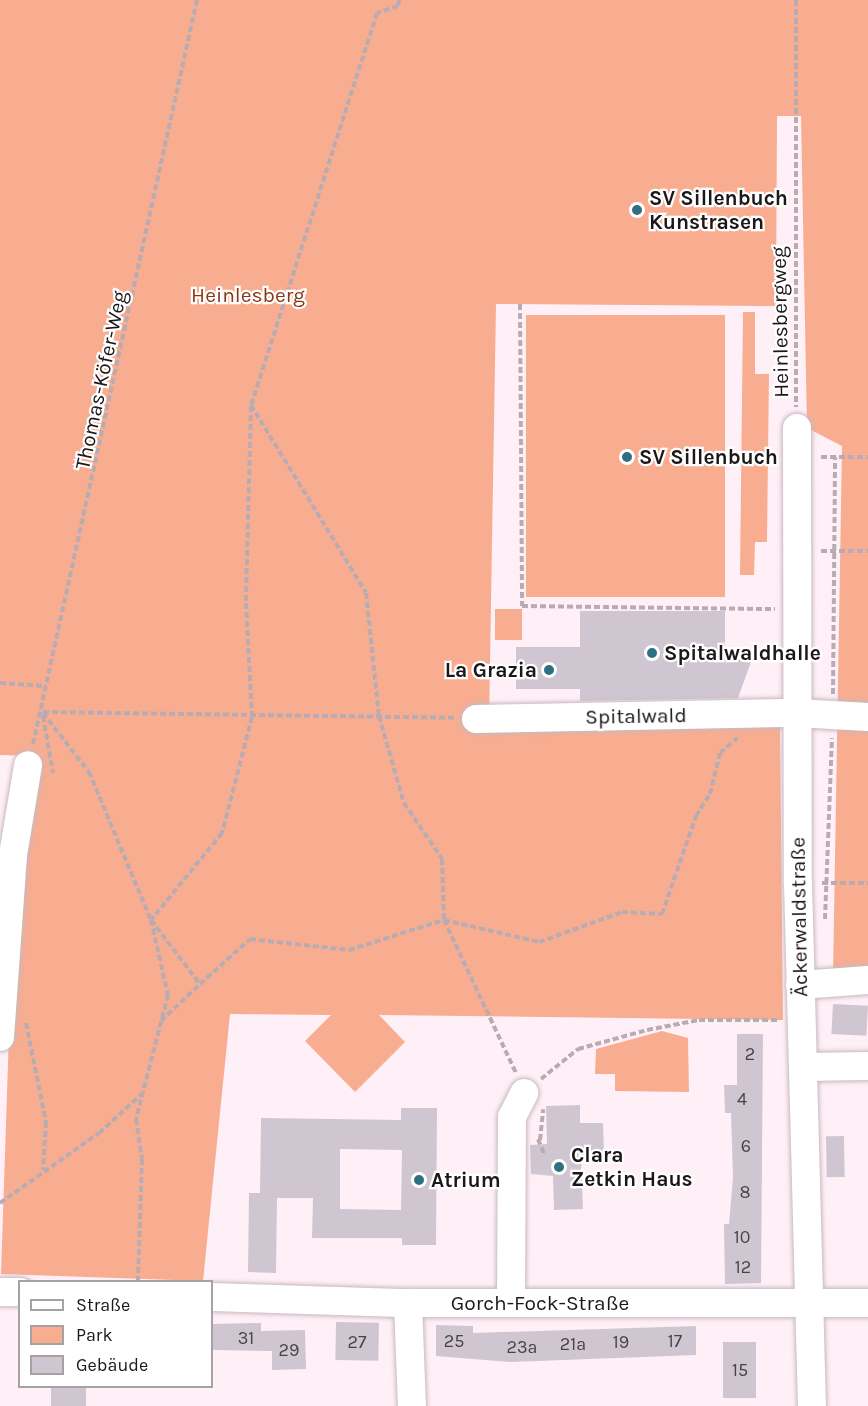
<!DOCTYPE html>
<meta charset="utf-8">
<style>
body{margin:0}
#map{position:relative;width:868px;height:1406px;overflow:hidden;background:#fff0f7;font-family:Karla,sans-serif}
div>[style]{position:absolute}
.green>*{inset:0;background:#f8ad91;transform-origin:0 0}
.building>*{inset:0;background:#d0c6d1;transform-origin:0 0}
.path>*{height:4px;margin-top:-2px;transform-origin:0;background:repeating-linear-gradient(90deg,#b8acb2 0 6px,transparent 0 9px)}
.roads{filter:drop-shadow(0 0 2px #c7b9bf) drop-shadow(0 0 2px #c7b9bf)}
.minor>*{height:28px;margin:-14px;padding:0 14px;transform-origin:14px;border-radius:14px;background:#fff}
.dots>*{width:16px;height:16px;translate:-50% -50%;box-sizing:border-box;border:3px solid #fff;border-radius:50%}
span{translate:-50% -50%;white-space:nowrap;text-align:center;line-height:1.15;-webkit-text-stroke:4.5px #fff;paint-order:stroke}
.number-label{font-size:18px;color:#494347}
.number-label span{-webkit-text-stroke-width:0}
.poi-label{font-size:21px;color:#1c1719;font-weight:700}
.left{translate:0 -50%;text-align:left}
.right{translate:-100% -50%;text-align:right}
.park-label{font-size:21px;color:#8a3612}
.street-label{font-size:21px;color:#1c1719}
.legend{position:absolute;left:18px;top:1280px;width:195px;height:108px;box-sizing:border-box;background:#fff;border:2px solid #a4a2a3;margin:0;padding:8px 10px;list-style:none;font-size:18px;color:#1c1719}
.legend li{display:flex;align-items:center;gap:12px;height:30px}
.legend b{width:30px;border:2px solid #a4a2a3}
</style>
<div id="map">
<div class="green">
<div style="clip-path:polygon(0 0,868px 0,868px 974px,833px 976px,842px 446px,807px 428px,801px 116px,777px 116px,776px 306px,496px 304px,489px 724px,780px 727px,783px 1020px,379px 1015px,405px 1042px,355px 1092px,305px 1041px,331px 1015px,230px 1014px,203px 1281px,1px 1274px,11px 973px,33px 756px,0 755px)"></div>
<div style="clip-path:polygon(743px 312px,755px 312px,755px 374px,769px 374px,767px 542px,755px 542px,754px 575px,740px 575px)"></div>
<div style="left:725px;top:315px;width:282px;height:199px;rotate:90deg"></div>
<div style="left:495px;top:609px;width:27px;height:31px"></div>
<div style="clip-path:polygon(662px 1031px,688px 1038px,689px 1092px,615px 1091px,615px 1074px,595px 1074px,596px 1049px)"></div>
</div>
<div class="building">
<div style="clip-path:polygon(580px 611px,725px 611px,725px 660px,752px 659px,738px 698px,580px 701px,580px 689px,516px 689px,516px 647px,580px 647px)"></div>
<div style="left:833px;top:1004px;width:35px;height:30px;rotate:3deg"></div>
<div style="clip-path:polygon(737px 1034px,763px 1034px,761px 1283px,725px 1284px,724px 1224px,729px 1224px,733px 1177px,731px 1113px,725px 1113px,724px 1085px,737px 1085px)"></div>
<div style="clip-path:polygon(580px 1105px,580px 1123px,603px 1123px,604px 1154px,581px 1155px,583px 1209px,554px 1210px,553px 1176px,531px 1174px,530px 1145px,547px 1144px,546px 1106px)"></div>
<div style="clip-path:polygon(evenodd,401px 1108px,437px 1108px,436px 1245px,402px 1245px,402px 1238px,312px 1238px,313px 1198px,277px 1198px,276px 1273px,248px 1272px,249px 1193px,260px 1193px,261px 1118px,401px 1120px,401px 1108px,340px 1149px,402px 1150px,401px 1210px,340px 1209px,340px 1149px)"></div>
<div style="left:844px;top:1136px;width:41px;height:18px;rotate:89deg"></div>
<div style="left:336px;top:1322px;width:43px;height:38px;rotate:1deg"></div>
<div style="clip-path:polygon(261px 1323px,261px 1331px,305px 1330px,306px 1369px,272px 1370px,272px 1351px,212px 1350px,212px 1324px)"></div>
<div style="clip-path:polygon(436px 1325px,473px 1326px,473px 1333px,696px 1326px,696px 1355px,511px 1362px,436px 1356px)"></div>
<div style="left:723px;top:1342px;width:33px;height:56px"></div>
<div style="left:51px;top:1386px;width:35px;height:20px"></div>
</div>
<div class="path">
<div style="left:399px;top:0;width:6px;rotate:99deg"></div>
<div style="left:398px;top:6px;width:22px;rotate:162deg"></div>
<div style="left:377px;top:13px;width:412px;rotate:107.8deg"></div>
<div style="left:251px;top:405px;width:220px;rotate:58.5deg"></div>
<div style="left:366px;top:593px;width:124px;rotate:84deg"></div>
<div style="left:379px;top:716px;width:91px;rotate:74deg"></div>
<div style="left:404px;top:803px;width:68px;rotate:55.8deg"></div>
<div style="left:442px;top:859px;width:61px;rotate:88.1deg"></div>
<div style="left:444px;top:920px;width:169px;rotate:64.8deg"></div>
<div style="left:796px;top:0;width:407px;rotate:90deg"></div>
<div style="left:520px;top:304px;width:302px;rotate:89.6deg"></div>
<div style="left:522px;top:606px;width:253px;rotate:0.7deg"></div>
<div style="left:251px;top:406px;width:197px;rotate:91.5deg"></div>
<div style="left:246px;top:603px;width:114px;rotate:87deg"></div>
<div style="left:252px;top:717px;width:120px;rotate:104.5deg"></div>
<div style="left:222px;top:833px;width:112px;rotate:129.2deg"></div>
<div style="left:151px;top:920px;width:81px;rotate:52.6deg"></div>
<div style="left:200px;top:984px;width:67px;rotate:-42deg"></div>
<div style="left:250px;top:939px;width:100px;rotate:6.3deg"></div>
<div style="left:349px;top:950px;width:100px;rotate:-17.5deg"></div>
<div style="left:444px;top:920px;width:98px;rotate:13deg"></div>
<div style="left:539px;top:942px;width:88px;rotate:-19.9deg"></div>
<div style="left:622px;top:912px;width:40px;rotate:2.9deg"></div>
<div style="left:662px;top:914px;width:104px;rotate:-70.9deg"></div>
<div style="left:696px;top:816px;width:26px;rotate:-58deg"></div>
<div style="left:710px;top:794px;width:42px;rotate:-76.3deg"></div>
<div style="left:720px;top:753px;width:23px;rotate:-41deg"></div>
<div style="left:821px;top:457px;width:47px"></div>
<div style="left:821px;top:551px;width:47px"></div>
<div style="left:0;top:683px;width:46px;rotate:3.7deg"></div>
<div style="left:833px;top:694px;width:237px;rotate:-89.5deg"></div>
<div style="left:43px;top:712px;width:412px;rotate:0.8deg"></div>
<div style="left:43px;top:713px;width:75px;rotate:52.1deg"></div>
<div style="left:89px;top:772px;width:160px;rotate:67.3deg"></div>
<div style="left:151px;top:920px;width:77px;rotate:77.2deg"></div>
<div style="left:168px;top:995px;width:128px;rotate:104.5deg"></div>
<div style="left:136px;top:1119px;width:40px;rotate:81.5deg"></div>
<div style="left:142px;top:1159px;width:123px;rotate:91.9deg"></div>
<div style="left:43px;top:716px;width:58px;rotate:80deg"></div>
<div style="left:33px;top:744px;width:762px;rotate:-77.57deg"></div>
<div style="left:822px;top:883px;width:46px"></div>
<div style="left:825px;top:919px;width:181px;rotate:-87.8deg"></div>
<div style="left:161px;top:1021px;width:54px;rotate:-43.5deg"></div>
<div style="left:26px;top:1023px;width:101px;rotate:78.6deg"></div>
<div style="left:46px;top:1122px;width:48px;rotate:93.6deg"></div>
<div style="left:541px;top:1079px;width:48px;rotate:-39deg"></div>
<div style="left:578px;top:1049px;width:72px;rotate:-15.4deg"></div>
<div style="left:647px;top:1030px;width:53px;rotate:-10.9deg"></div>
<div style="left:699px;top:1020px;width:81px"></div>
<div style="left:538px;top:1139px;width:16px;rotate:68deg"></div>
<div style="left:540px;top:1140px;width:31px;rotate:-84deg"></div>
<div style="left:0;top:1203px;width:121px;rotate:-35.3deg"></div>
<div style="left:99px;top:1133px;width:58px;rotate:-42.2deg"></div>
</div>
<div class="roads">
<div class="minor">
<div style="left:797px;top:428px;width:455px;rotate:89.9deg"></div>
<div style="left:798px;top:883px;width:523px;rotate:88.47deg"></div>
<div style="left:476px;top:719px;width:320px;rotate:-1.1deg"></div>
<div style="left:796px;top:713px;width:72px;rotate:3.2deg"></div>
<div style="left:800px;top:985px;width:68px;rotate:-4.2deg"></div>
<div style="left:0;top:1037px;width:182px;rotate:-85.9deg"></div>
<div style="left:13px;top:855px;width:91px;rotate:-80.5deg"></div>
<div style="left:803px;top:1067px;width:65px;rotate:-0.9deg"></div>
<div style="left:0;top:1292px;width:20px"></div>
<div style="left:212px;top:1297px;width:196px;rotate:1.8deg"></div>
<div style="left:408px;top:1303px;width:460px"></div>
<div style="left:408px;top:1303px;width:103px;rotate:87.8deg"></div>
<div style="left:511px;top:1303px;width:186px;rotate:-89.7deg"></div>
<div style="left:512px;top:1117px;width:27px;rotate:-63deg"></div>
</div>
</div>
<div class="dots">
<div style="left:637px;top:210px;background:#2f6f83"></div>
<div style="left:627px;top:457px;background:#2f6f83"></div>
<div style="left:652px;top:653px;background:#2f6f83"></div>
<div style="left:549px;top:670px;background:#2f6f83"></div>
<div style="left:559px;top:1167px;background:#2f6f83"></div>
<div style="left:419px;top:1180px;background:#2f6f83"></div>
</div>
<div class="number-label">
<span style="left:750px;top:1054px">2</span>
<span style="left:742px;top:1099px">4</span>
<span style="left:746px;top:1146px">6</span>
<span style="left:745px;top:1192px">8</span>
<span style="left:742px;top:1237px">10</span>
<span style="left:743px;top:1267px">12</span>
<span style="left:246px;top:1338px">31</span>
<span style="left:454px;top:1341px">25</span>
<span style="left:675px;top:1341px">17</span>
<span style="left:357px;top:1342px">27</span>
<span style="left:621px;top:1342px">19</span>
<span style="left:573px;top:1344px">21a</span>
<span style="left:522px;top:1347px">23a</span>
<span style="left:289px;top:1350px">29</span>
<span style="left:740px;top:1370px">15</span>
</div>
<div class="poi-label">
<span class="left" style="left:649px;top:210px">SV Sillenbuch<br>Kunstrasen</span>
<span class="left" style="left:639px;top:457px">SV Sillenbuch</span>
<span class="left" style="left:664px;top:653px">Spitalwaldhalle</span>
<span class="right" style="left:537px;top:670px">La Grazia</span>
<span class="left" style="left:571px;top:1167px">Clara<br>Zetkin Haus</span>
<span class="left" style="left:431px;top:1180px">Atrium</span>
</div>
<div class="park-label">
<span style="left:248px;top:295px">Heinlesberg</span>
</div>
<div class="street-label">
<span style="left:780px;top:322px;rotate:-91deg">Heinlesbergweg</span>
<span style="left:101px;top:380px;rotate:-78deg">Thomas-Köfer-Weg</span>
<span style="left:636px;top:716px;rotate:-1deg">Spitalwald</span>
<span style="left:799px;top:917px;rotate:-91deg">Äckerwaldstraße</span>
<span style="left:540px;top:1303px">Gorch-Fock-Straße</span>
</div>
<ul class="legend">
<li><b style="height:8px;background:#fff"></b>Straße</li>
<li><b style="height:16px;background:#f8ad91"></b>Park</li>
<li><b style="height:16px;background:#d0c6d1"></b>Gebäude</li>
</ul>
</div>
